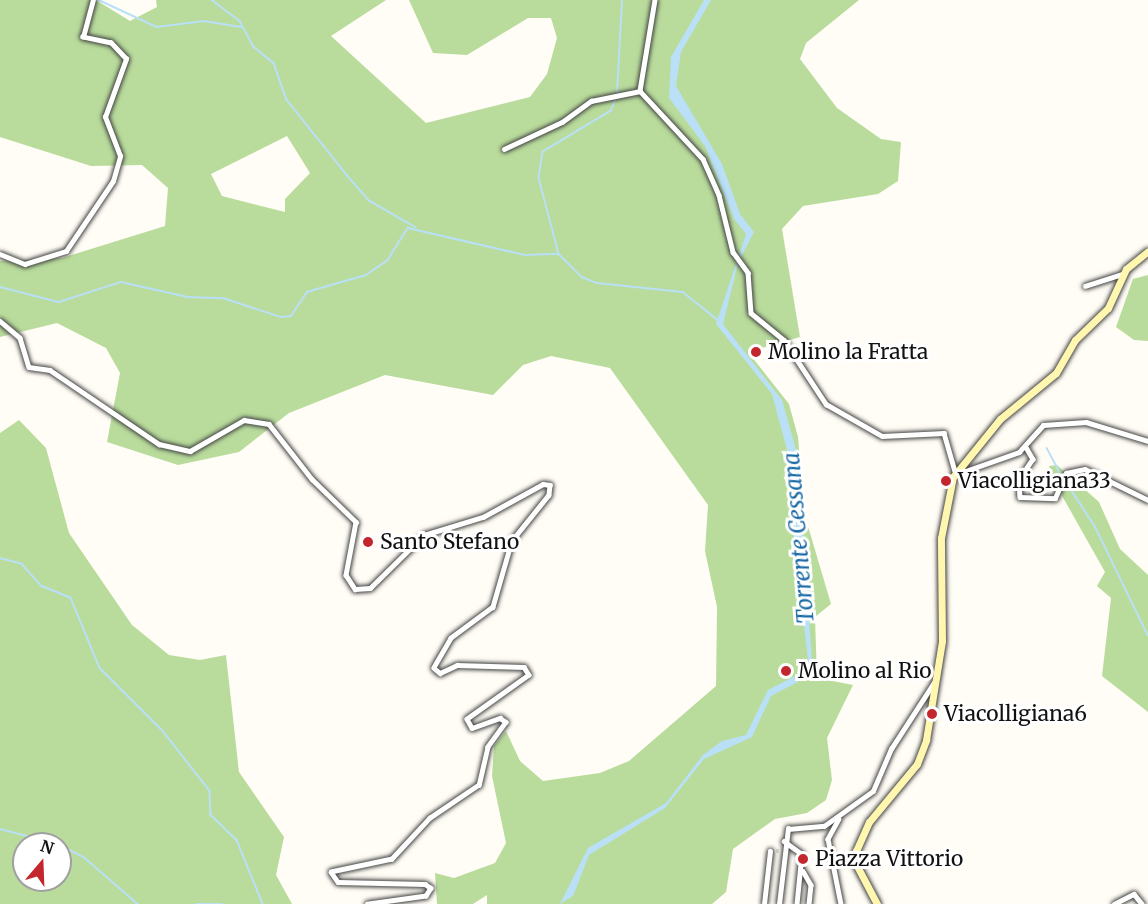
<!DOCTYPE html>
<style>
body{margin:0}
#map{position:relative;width:1148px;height:904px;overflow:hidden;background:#fffdf5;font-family:Merriweather,serif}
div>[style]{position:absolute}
.forest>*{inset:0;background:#b9dc9c}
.water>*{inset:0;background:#b9e0f7}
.stream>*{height:1.5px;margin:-0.75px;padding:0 0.75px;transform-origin:0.75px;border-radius:0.75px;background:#b9e0f7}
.street-tunnel>*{height:4.5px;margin-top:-2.25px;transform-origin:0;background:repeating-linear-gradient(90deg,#dbdad3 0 4.5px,transparent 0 6.5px)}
.roads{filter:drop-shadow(0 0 2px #444) drop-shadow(0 0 2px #444)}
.street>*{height:4.5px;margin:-2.25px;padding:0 2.25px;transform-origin:2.25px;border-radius:2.25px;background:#fff}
.secondary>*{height:7px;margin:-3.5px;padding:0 3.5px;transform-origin:3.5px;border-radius:3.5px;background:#fff6b0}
.dots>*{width:16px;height:16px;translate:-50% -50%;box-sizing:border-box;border:3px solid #fff;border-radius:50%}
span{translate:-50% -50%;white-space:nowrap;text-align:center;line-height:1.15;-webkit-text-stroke:6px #fff;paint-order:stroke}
.poi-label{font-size:21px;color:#111}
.left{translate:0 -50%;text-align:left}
.water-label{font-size:22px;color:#1768a6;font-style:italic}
.north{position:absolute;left:12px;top:832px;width:60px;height:60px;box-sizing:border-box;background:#fff;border:2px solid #a0a0a0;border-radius:50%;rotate:19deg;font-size:16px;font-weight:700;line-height:24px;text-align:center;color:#111}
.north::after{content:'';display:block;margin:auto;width:21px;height:27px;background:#c4262e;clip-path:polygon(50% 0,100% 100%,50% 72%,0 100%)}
</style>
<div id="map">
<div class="forest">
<div style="clip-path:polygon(evenodd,0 0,96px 0,130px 21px,157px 7px,156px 0,386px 0,331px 36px,426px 123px,530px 97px,547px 74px,557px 38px,551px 18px,528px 18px,467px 55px,433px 53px,409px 0,859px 0,806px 43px,800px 59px,837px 108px,881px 139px,901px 142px,898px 181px,878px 194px,803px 206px,782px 229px,800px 337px,748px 352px,789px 404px,798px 437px,805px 516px,831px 604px,815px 617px,817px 678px,853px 685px,827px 738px,832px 780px,826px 800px,807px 813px,775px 819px,733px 849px,726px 892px,712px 904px,487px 904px,487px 895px,473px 904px,437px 904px,435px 873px,454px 878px,495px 863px,506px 843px,492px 776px,494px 746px,506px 731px,520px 761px,543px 781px,600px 773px,629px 761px,716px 686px,717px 607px,705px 551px,708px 505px,610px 368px,551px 356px,523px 365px,493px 395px,385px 375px,289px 413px,239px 452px,178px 465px,107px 442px,120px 373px,106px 348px,57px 323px,0 337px,0 261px,62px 258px,165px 226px,168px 188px,142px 165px,91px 166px,0 137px,0 0,287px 136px,310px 173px,285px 199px,285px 212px,222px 196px,211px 174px,287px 136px)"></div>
<div style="clip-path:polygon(1148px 275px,1148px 341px,1134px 340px,1116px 327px,1133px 279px)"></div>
<div style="clip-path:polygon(evenodd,19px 420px,46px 448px,69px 533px,132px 625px,169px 655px,200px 660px,226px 655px,239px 772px,284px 837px,276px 875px,292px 904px,0 904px,0 433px,19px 420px,24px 844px,60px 844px,60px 880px,24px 880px,24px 844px)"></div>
<div style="clip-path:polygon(1057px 465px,1099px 502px,1120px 549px,1148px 575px,1148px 712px,1102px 676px,1111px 598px,1097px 586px,1105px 572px,1052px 478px,1049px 466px)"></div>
</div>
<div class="water">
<div style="clip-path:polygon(704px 0,711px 0,681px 52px,676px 86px,722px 164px,740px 214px,754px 232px,738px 263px,723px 324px,782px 400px,797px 453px,813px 674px,771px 696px,752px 737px,704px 759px,665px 808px,589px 855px,573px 896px,560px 904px,588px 848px,666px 803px,703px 755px,722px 741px,746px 735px,768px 690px,809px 669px,794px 537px,794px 476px,772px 394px,716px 324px,746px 234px,734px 219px,705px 146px,669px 98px,671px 57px)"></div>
</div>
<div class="stream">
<div style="left:99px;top:0;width:64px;rotate:25deg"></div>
<div style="left:157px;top:27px;width:47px;rotate:-7.3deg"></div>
<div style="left:204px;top:21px;width:39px;rotate:9deg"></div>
<div style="left:212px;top:0;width:35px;rotate:37deg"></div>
<div style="left:240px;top:21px;width:30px;rotate:62deg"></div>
<div style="left:254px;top:47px;width:26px;rotate:39deg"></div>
<div style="left:274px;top:63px;width:39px;rotate:71deg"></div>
<div style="left:287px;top:100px;width:96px;rotate:51.3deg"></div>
<div style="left:347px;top:175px;width:35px;rotate:49deg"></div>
<div style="left:370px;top:201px;width:52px;rotate:30deg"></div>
<div style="left:617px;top:93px;width:93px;rotate:-86.9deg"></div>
<div style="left:617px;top:97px;width:15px;rotate:113deg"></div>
<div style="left:611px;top:111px;width:79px;rotate:148.9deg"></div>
<div style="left:543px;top:152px;width:26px;rotate:99deg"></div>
<div style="left:539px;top:178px;width:79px;rotate:75.3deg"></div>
<div style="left:559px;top:254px;width:33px;rotate:45deg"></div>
<div style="left:582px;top:277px;width:16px;rotate:22deg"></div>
<div style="left:597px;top:283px;width:86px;rotate:6deg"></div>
<div style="left:683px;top:292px;width:45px;rotate:38.7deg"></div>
<div style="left:0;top:287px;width:61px;rotate:14.3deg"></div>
<div style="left:59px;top:302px;width:65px;rotate:-17.9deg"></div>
<div style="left:121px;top:282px;width:69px;rotate:12.6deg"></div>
<div style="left:188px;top:297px;width:35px;rotate:2deg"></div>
<div style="left:223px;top:298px;width:61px;rotate:18.1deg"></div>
<div style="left:281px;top:317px;width:10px;rotate:-6deg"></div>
<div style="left:291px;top:316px;width:29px;rotate:-56deg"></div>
<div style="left:307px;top:292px;width:61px;rotate:-16.1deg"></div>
<div style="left:366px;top:275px;width:25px;rotate:-34deg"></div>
<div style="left:387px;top:261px;width:39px;rotate:-58deg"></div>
<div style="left:408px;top:228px;width:120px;rotate:13deg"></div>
<div style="left:525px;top:255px;width:33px;rotate:-2deg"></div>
<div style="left:1047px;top:448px;width:32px;rotate:62deg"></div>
<div style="left:1065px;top:480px;width:57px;rotate:57.1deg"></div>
<div style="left:1096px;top:528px;width:119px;rotate:64.1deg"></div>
<div style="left:0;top:558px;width:23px;rotate:15deg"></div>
<div style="left:22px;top:564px;width:30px;rotate:48deg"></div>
<div style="left:42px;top:586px;width:31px;rotate:22deg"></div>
<div style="left:71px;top:598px;width:76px;rotate:67.5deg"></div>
<div style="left:100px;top:668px;width:89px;rotate:45deg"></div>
<div style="left:163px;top:731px;width:76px;rotate:51.9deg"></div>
<div style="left:210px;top:791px;width:24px;rotate:88deg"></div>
<div style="left:211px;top:815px;width:36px;rotate:44deg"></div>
<div style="left:237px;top:840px;width:69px;rotate:67.9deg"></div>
<div style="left:0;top:829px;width:60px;rotate:14.5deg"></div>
<div style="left:60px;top:845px;width:28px;rotate:27deg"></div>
<div style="left:85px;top:858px;width:70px;rotate:41deg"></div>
<div style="left:196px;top:904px;width:26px"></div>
</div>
<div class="street-tunnel">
<div style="left:770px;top:851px;width:9px"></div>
</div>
<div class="roads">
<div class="street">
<div style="left:655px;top:0;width:92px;rotate:99.4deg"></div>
<div style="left:640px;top:91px;width:93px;rotate:47.2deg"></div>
<div style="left:703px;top:159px;width:39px;rotate:66deg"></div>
<div style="left:719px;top:195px;width:59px;rotate:76.2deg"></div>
<div style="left:733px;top:252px;width:26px;rotate:54deg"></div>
<div style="left:748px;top:273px;width:40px;rotate:85.7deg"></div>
<div style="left:751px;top:313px;width:43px;rotate:39.3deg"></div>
<div style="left:784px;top:340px;width:77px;rotate:56.7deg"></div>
<div style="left:826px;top:404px;width:64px;rotate:29.7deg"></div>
<div style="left:882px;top:436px;width:62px;rotate:-2.8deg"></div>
<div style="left:944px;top:433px;width:40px;rotate:74deg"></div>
<div style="left:504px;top:149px;width:64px;rotate:-25deg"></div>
<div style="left:562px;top:122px;width:36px;rotate:-36deg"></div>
<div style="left:591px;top:101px;width:50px;rotate:-11.5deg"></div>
<div style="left:0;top:254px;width:27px;rotate:22deg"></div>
<div style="left:25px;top:264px;width:43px;rotate:-17.6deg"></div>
<div style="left:66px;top:251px;width:84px;rotate:-56.1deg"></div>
<div style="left:113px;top:181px;width:26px;rotate:-74deg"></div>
<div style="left:120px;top:156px;width:42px;rotate:-111deg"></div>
<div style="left:105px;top:117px;width:62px;rotate:-70.1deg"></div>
<div style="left:126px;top:59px;width:22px;rotate:-133deg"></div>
<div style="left:111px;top:43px;width:29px;rotate:-168deg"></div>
<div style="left:83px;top:37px;width:38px;rotate:-75deg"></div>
<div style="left:1085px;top:286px;width:40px;rotate:-18deg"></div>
<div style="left:0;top:321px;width:26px;rotate:40deg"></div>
<div style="left:20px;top:338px;width:30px;rotate:73deg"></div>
<div style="left:29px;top:367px;width:21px;rotate:8deg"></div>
<div style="left:50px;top:370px;width:132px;rotate:34.2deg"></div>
<div style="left:159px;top:444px;width:32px;rotate:13deg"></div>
<div style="left:190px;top:451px;width:62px;rotate:-29.9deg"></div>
<div style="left:244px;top:420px;width:25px;rotate:9deg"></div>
<div style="left:269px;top:424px;width:70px;rotate:52deg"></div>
<div style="left:312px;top:479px;width:62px;rotate:44.3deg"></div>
<div style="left:356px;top:522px;width:54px;rotate:100.7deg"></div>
<div style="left:346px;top:575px;width:17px;rotate:57deg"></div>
<div style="left:355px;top:589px;width:15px;rotate:-4deg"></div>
<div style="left:370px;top:588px;width:76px;rotate:-44.5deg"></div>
<div style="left:424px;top:535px;width:62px;rotate:-17deg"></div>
<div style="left:483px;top:517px;width:68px;rotate:-28.8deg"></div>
<div style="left:543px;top:484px;width:7px;rotate:8deg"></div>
<div style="left:550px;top:485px;width:10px;rotate:96deg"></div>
<div style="left:549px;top:495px;width:59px;rotate:128.8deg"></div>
<div style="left:512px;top:541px;width:69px;rotate:106.1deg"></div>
<div style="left:493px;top:607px;width:52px;rotate:143.6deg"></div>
<div style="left:451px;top:638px;width:34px;rotate:120deg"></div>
<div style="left:434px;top:668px;width:8px;rotate:40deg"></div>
<div style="left:440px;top:673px;width:19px;rotate:-25deg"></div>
<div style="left:457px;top:665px;width:67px;rotate:1.7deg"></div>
<div style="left:524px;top:667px;width:9px;rotate:58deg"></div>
<div style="left:529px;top:675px;width:76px;rotate:144.6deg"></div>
<div style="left:467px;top:719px;width:10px;rotate:61deg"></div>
<div style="left:472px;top:728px;width:30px;rotate:-20deg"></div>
<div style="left:500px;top:718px;width:7px;rotate:34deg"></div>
<div style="left:506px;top:722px;width:31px;rotate:126deg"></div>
<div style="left:488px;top:747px;width:39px;rotate:103deg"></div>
<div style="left:479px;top:785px;width:59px;rotate:146deg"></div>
<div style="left:430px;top:818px;width:56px;rotate:132.8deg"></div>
<div style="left:392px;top:859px;width:62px;rotate:168deg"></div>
<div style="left:331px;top:872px;width:12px;rotate:55deg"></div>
<div style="left:338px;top:882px;width:87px;rotate:1.3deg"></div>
<div style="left:425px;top:884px;width:7px;rotate:34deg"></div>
<div style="left:431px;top:888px;width:9px;rotate:122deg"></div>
<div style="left:426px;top:896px;width:59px;rotate:172.1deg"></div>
<div style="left:1026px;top:447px;width:14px;rotate:60deg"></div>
<div style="left:1033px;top:459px;width:25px;rotate:124deg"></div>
<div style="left:1019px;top:480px;width:17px;rotate:87deg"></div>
<div style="left:1020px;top:497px;width:35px;rotate:2deg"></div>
<div style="left:1055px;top:498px;width:27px;rotate:-66deg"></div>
<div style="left:1066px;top:473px;width:19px;rotate:-12deg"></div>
<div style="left:1085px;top:469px;width:70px;rotate:26.2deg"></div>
<div style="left:957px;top:474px;width:66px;rotate:-19.5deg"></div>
<div style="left:1019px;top:452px;width:36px;rotate:-48deg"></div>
<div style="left:1043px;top:425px;width:43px;rotate:-4deg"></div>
<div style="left:1086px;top:422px;width:65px;rotate:17deg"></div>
<div style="left:839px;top:819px;width:23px;rotate:119deg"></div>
<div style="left:828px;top:839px;width:66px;rotate:78.7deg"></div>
<div style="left:784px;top:841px;width:22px;rotate:36deg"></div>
<div style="left:802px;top:854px;width:50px;rotate:95.7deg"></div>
<div style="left:803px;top:871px;width:16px;rotate:60deg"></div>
<div style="left:811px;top:885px;width:19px;rotate:96deg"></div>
<div style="left:764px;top:904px;width:53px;rotate:-83.5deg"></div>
<div style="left:779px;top:904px;width:76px;rotate:-83.2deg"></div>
<div style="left:788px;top:829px;width:36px;rotate:-5deg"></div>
<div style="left:824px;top:826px;width:60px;rotate:-35.5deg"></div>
<div style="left:873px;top:791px;width:46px;rotate:-66.8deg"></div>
<div style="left:891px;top:749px;width:81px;rotate:-57.1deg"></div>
<div style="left:1114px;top:904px;width:22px;rotate:-27deg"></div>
<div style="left:1134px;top:894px;width:13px;rotate:51deg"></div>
</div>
<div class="secondary">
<div style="left:877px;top:904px;width:43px;rotate:-117.8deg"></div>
<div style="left:857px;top:866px;width:15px;rotate:-94deg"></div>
<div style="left:856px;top:851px;width:32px;rotate:-66deg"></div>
<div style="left:869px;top:822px;width:75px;rotate:-50.4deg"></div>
<div style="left:917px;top:764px;width:26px;rotate:-69deg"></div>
<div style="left:926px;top:740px;width:100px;rotate:-80.8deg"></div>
<div style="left:942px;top:641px;width:103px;rotate:-90.6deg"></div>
<div style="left:941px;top:538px;width:62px;rotate:-78.9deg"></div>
<div style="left:953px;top:477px;width:75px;rotate:-51deg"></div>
<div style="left:1000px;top:419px;width:72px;rotate:-39.4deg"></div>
<div style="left:1056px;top:373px;width:38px;rotate:-60deg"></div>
<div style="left:1075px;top:340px;width:46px;rotate:-44.1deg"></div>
<div style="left:1108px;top:308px;width:43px;rotate:-65.2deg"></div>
<div style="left:1126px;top:269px;width:28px;rotate:-39deg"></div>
</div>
</div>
<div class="dots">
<div style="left:756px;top:352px;background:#c4262e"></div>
<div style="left:946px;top:481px;background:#c4262e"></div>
<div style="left:368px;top:542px;background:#c4262e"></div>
<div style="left:786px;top:671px;background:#c4262e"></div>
<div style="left:932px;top:714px;background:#c4262e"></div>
<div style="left:803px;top:859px;background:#c4262e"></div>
</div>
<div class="poi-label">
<span class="left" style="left:768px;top:352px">Molino la Fratta</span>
<span class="left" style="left:958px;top:481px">Viacolligiana33</span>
<span class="left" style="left:380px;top:542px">Santo Stefano</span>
<span class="left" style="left:798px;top:671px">Molino al Rio</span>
<span class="left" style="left:944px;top:714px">Viacolligiana6</span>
<span class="left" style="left:815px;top:859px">Piazza Vittorio</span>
</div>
<div class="water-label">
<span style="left:799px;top:538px;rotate:-95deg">Torrente Cessana</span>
</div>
<div class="north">N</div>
</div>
